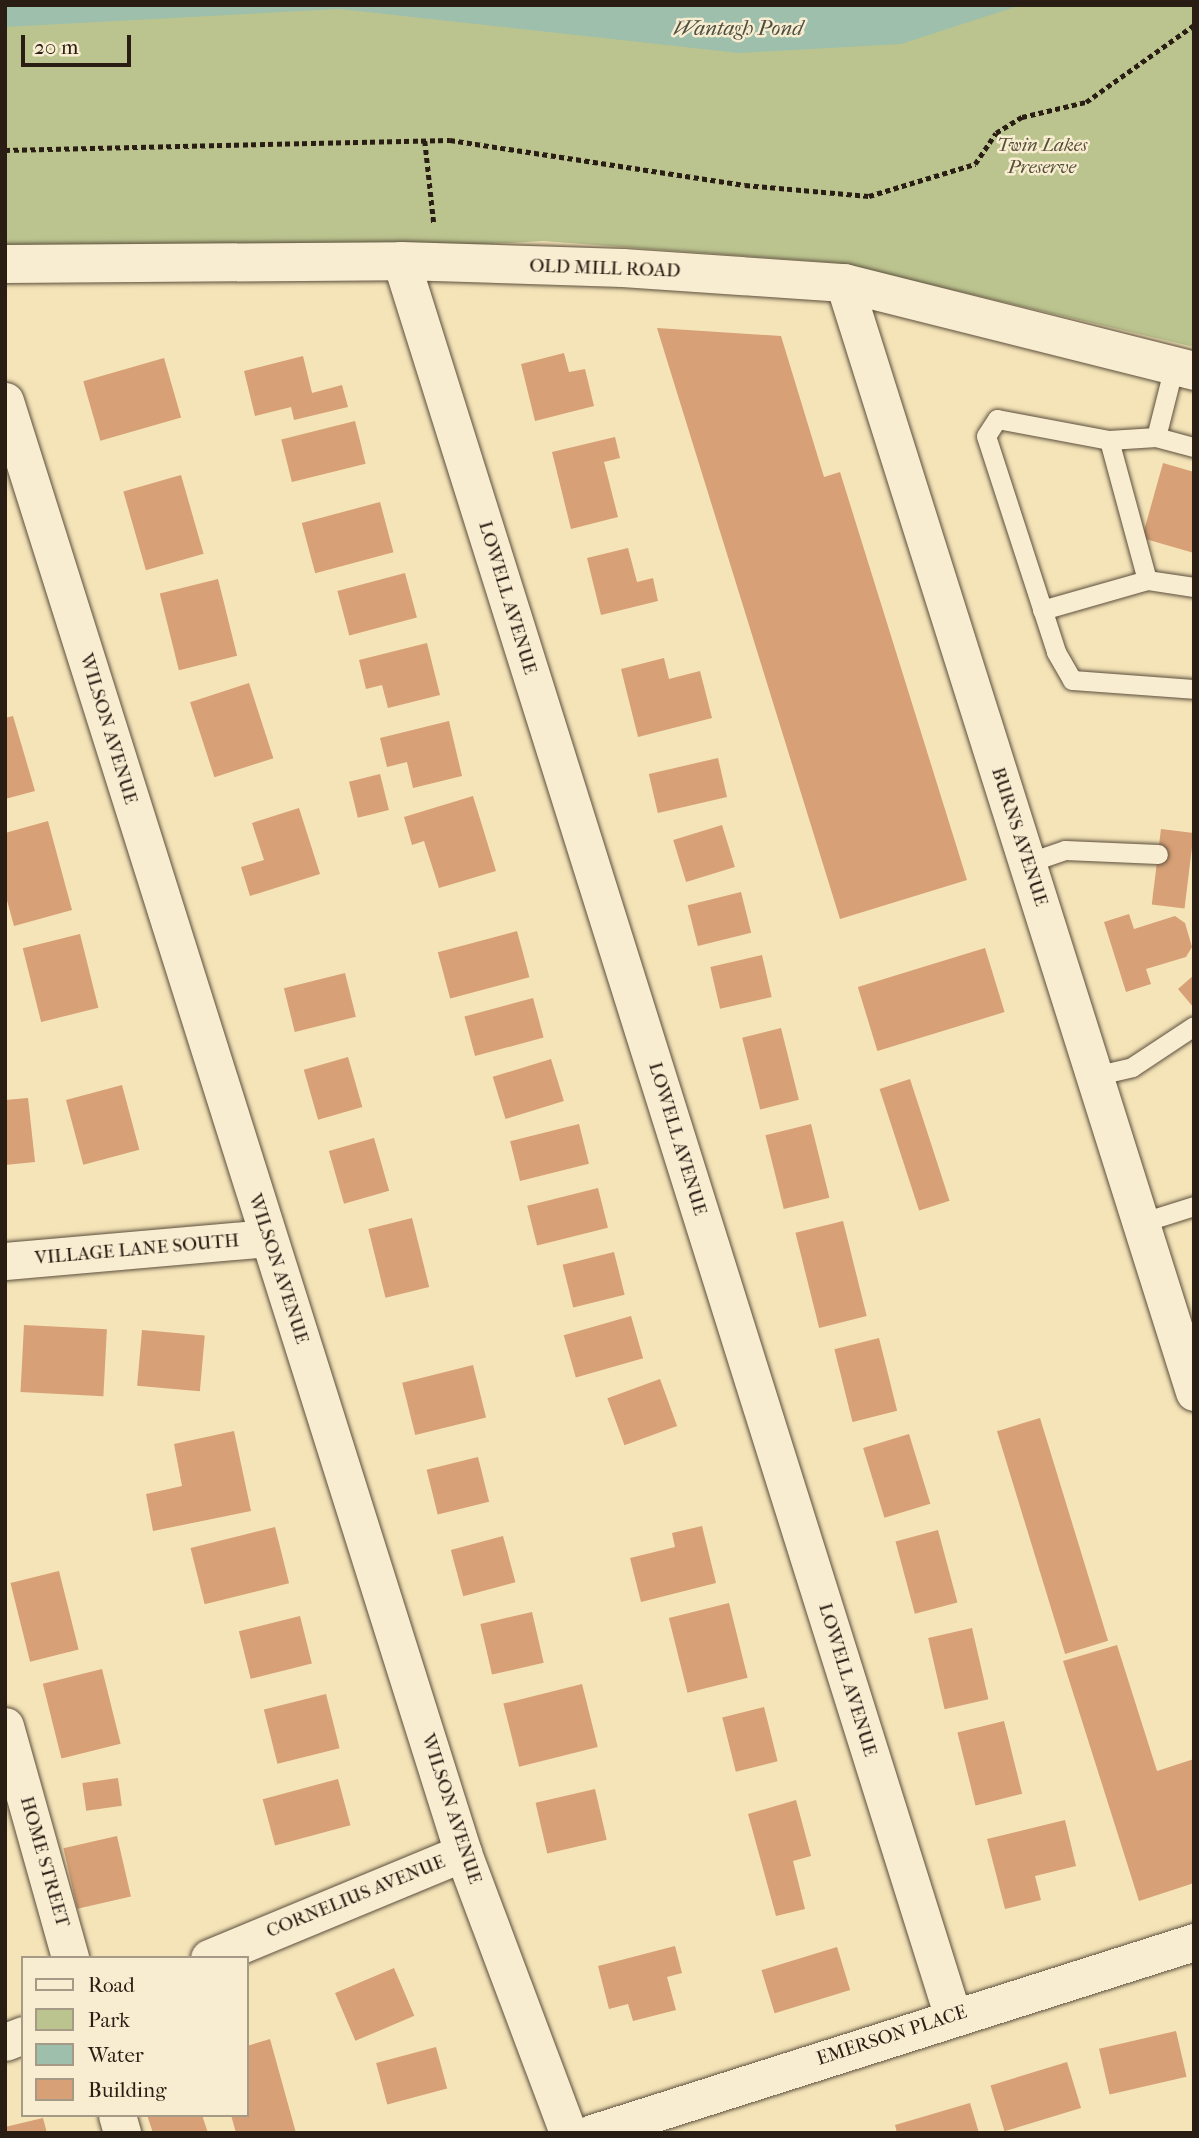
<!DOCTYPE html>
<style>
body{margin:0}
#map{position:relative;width:1199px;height:2138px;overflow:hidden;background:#f5e4b8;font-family:"IM FELL French Canon",serif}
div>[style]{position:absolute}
.green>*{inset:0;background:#bbc48f}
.water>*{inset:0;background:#9dbfab}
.building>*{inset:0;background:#d7a076;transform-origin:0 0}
.path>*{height:4.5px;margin-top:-2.25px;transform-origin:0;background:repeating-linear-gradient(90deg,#291d14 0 5px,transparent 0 8.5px)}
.roads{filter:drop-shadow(0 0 2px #5c4f3d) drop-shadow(0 0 2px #5c4f3d)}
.service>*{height:19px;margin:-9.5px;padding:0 9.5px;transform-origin:9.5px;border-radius:9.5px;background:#f8edd1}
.minor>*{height:37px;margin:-18.5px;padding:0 18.5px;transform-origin:18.5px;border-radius:18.5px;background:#f8edd1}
.tertiary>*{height:38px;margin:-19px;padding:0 19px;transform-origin:19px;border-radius:19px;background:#f8edd1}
span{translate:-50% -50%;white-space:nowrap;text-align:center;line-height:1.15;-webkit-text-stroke:5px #f8edd1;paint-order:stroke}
.park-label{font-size:19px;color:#554f39;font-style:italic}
.street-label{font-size:19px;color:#291d14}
.water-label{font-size:21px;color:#4c4e41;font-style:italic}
.frame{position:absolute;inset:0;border:7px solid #291d14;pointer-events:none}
.legend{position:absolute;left:21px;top:1956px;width:228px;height:161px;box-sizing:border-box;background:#f8edd1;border:2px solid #a59a85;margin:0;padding:9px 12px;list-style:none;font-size:21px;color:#291d14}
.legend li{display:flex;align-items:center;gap:14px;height:35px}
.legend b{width:35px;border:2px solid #a59a85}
.scale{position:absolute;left:21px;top:35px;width:110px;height:32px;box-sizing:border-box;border:4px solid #291d14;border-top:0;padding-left:9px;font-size:21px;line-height:24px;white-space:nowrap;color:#291d14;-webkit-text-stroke:5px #f8edd1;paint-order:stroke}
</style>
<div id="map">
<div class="green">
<div style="clip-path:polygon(5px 5px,1194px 5px,1194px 347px,838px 263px,543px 241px,414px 248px,5px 254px)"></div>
</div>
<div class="water">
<div style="clip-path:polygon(5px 5px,1021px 5px,901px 44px,739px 53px,340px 9px,5px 27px)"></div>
</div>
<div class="building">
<div style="clip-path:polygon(657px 328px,781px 336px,824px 477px,840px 472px,967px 880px,840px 919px)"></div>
<div style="clip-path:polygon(564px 353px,569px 372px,585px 369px,594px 406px,535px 421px,521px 364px)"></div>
<div style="clip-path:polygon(303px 356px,312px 393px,342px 385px,348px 407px,294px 420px,291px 407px,255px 416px,244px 371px)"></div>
<div style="left:164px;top:358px;width:62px;height:84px;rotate:74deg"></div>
<div style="left:355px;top:421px;width:44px;height:76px;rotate:76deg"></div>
<div style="clip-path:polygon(615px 437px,620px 458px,604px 462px,618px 517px,571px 529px,552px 452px)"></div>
<div style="clip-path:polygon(1163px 463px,1194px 472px,1194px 553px,1142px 538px)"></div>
<div style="left:181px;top:475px;width:82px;height:60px;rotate:74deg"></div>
<div style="left:380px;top:502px;width:52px;height:81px;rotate:75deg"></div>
<div style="clip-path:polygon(628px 548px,637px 582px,653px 578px,658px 601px,601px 615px,587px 558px)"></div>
<div style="left:405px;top:573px;width:46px;height:70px;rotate:75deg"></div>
<div style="left:218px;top:579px;width:79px;height:60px;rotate:76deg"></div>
<div style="clip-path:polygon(427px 643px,440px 695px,388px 708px,382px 685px,366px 689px,359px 660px)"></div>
<div style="clip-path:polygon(664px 658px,669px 679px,700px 671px,712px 718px,638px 737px,621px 669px)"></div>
<div style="left:249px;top:683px;width:79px;height:62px;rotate:72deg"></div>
<div style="clip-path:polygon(13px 716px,35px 791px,5px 799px,5px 718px)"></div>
<div style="clip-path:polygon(449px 721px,462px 776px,413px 788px,407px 762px,387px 767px,380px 738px)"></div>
<div style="left:718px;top:758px;width:40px;height:71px;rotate:77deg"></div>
<div style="left:380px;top:774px;width:37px;height:32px;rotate:76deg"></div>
<div style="clip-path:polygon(473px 796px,496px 871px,439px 888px,424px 841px,412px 845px,404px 817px)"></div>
<div style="clip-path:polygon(299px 808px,320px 874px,250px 896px,241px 867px,264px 860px,252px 823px)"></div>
<div style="clip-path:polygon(48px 821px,72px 910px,14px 926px,5px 893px,5px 833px)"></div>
<div style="left:722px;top:825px;width:44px;height:51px;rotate:73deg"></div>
<div style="left:1161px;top:829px;width:33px;height:76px;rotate:7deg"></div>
<div style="left:741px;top:892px;width:42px;height:55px;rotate:76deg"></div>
<div style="clip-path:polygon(1129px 914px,1134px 929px,1175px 916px,1185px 923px,1192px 947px,1186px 957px,1146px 969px,1151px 984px,1126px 992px,1104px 922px)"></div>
<div style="left:517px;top:931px;width:48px;height:82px;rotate:75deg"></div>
<div style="left:80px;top:934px;width:76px;height:59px;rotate:76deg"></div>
<div style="left:985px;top:948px;width:67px;height:133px;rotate:73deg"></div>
<div style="left:762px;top:955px;width:43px;height:53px;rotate:77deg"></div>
<div style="left:345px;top:973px;width:45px;height:63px;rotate:76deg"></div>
<div style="clip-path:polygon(1194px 975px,1194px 1008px,1178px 989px)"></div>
<div style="left:533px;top:998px;width:41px;height:71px;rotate:75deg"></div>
<div style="left:781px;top:1028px;width:74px;height:40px;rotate:76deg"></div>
<div style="left:348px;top:1057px;width:52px;height:46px;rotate:74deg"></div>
<div style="left:551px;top:1059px;width:44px;height:61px;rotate:73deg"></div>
<div style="left:910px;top:1079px;width:128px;height:32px;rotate:72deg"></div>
<div style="left:122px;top:1085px;width:67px;height:58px;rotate:75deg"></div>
<div style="clip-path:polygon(28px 1098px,35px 1162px,5px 1165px,5px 1100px)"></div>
<div style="left:579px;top:1124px;width:41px;height:71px;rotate:76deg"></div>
<div style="left:811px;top:1124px;width:76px;height:47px;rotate:76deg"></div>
<div style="left:374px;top:1138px;width:55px;height:47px;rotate:74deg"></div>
<div style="left:598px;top:1188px;width:41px;height:73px;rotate:76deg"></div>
<div style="left:412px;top:1218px;width:71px;height:45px;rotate:76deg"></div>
<div style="left:843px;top:1221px;width:98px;height:49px;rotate:76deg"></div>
<div style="left:614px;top:1252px;width:44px;height:53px;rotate:76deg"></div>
<div style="left:631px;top:1316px;width:44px;height:70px;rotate:74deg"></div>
<div style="left:24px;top:1325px;width:83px;height:67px;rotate:3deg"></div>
<div style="left:142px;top:1330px;width:63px;height:56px;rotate:5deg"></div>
<div style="left:879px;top:1338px;width:75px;height:46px;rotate:76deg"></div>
<div style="left:473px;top:1365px;width:54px;height:73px;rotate:76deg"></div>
<div style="left:660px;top:1379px;width:50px;height:56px;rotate:70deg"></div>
<div style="left:1040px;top:1418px;width:233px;height:45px;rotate:73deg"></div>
<div style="clip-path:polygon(234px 1431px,251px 1511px,153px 1531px,146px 1494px,182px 1486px,174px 1444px)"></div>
<div style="left:909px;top:1434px;width:73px;height:48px;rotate:73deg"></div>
<div style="left:478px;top:1457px;width:46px;height:53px;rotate:76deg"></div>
<div style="clip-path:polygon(702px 1526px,716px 1583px,641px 1602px,630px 1558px,675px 1547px,672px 1533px)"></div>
<div style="left:275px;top:1527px;width:58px;height:87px;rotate:76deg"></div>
<div style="left:938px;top:1530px;width:75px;height:44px;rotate:75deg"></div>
<div style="left:503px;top:1536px;width:48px;height:54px;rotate:75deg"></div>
<div style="left:59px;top:1571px;width:81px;height:50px;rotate:76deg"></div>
<div style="left:729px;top:1603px;width:77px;height:62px;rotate:76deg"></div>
<div style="left:532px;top:1612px;width:52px;height:53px;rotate:77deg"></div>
<div style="left:300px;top:1616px;width:49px;height:63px;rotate:76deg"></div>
<div style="left:972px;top:1628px;width:73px;height:45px;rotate:77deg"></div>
<div style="clip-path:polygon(1117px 1645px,1157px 1771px,1194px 1759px,1194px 1883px,1139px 1901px,1063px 1661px)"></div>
<div style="left:102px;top:1669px;width:77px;height:61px;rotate:76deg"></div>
<div style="left:582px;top:1684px;width:65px;height:81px;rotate:76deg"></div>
<div style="left:326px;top:1694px;width:56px;height:64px;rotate:76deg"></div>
<div style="left:764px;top:1707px;width:56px;height:43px;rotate:76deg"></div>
<div style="left:1004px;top:1721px;width:75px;height:48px;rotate:76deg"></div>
<div style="left:118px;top:1778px;width:28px;height:36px;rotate:82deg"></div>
<div style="left:338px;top:1779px;width:48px;height:78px;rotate:75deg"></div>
<div style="left:595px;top:1789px;width:52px;height:61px;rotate:77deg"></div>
<div style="clip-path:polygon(796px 1800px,811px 1856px,793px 1861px,805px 1909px,776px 1916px,748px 1814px)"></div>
<div style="clip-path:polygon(1065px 1820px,1076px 1866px,1035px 1876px,1041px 1900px,1005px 1909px,987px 1839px)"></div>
<div style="left:117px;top:1836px;width:62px;height:55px;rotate:77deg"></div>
<div style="clip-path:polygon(675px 1946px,682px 1973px,667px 1977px,676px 2010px,633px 2021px,628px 2004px,609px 2009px,598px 1966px)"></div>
<div style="left:837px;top:1947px;width:45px;height:79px;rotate:73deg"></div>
<div style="left:394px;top:1968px;width:52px;height:64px;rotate:67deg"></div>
<div style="left:1176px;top:2031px;width:47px;height:79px;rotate:77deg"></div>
<div style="clip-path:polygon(270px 2039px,296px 2133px,236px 2133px,231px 2115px,247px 2115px,247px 2046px)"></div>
<div style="left:436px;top:2047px;width:43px;height:62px;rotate:75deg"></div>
<div style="left:1067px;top:2062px;width:48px;height:80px;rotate:73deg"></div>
<div style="clip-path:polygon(970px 2103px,979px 2133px,897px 2133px,895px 2125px)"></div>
<div style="clip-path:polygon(147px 2115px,202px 2115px,208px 2133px,153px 2133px)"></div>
<div style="clip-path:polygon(43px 2118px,47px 2133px,5px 2133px,5px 2127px)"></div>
</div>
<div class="path">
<div style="left:425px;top:141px;width:83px;rotate:83.8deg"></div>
<div style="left:5px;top:150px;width:445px;rotate:-1.3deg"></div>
<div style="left:450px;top:140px;width:298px;rotate:8.7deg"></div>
<div style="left:745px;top:185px;width:124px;rotate:5.1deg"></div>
<div style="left:869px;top:196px;width:111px;rotate:-16.8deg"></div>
<div style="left:975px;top:164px;width:37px;rotate:-56deg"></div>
<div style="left:996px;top:133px;width:31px;rotate:-32deg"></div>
<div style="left:1022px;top:117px;width:66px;rotate:-13.2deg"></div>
<div style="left:1086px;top:102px;width:133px;rotate:-35.5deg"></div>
</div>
<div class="roads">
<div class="service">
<div style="left:1156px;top:437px;width:73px;rotate:-75.8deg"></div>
<div style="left:1109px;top:440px;width:47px;rotate:-3.7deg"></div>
<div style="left:1156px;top:437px;width:39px;rotate:15deg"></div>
<div style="left:1194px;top:587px;width:48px;rotate:-171.5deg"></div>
<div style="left:1147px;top:580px;width:145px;rotate:-105.2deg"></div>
<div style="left:1109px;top:440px;width:114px;rotate:-169.4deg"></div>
<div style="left:997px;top:419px;width:20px;rotate:123deg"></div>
<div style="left:986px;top:436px;width:227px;rotate:72deg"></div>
<div style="left:1056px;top:652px;width:32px;rotate:60deg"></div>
<div style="left:1072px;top:680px;width:122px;rotate:4.2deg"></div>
<div style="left:1042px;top:610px;width:109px;rotate:-15.9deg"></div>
<div style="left:1027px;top:863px;width:40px;rotate:-18.9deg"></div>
<div style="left:1065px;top:850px;width:93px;rotate:2.5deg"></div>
<div style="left:1094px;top:1076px;width:39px;rotate:-13deg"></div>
<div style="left:1132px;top:1067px;width:74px;rotate:-33.5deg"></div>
<div style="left:1140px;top:1223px;width:57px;rotate:-17.5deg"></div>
</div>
<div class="minor">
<div style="left:401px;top:261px;width:1841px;rotate:72.55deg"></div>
<div style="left:844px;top:283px;width:1163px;rotate:72.48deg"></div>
<div style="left:5px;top:401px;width:1523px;rotate:72.49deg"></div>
<div style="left:463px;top:1853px;width:299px;rotate:69.4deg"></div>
<div style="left:5px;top:1261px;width:264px;rotate:-5deg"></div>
<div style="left:5px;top:1726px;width:241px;rotate:74.3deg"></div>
<div style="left:209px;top:1958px;width:275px;rotate:-22.5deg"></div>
<div style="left:5px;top:2042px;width:19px;rotate:-21deg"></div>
<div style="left:117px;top:2115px;width:19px;rotate:74deg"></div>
<div style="left:592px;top:2133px;width:632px;rotate:-17.6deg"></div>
</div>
<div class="tertiary">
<div style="left:5px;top:264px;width:396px;rotate:-0.4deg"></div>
<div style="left:401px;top:261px;width:222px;rotate:1.8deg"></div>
<div style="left:623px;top:268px;width:222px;rotate:3.9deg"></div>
<div style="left:844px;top:283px;width:361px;rotate:14.1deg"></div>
</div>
</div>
<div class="park-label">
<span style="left:1042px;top:157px">Twin Lakes<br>Preserve</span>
</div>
<div class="street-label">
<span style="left:605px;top:269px;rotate:2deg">OLD MILL ROAD</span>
<span style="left:507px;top:598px;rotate:73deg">LOWELL AVENUE</span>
<span style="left:108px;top:729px;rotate:73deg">WILSON AVENUE</span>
<span style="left:1019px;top:837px;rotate:72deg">BURNS AVENUE</span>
<span style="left:677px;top:1139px;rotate:73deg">LOWELL AVENUE</span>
<span style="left:137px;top:1250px;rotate:-5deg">VILLAGE LANE SOUTH</span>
<span style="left:278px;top:1269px;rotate:72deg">WILSON AVENUE</span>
<span style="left:847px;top:1680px;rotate:73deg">LOWELL AVENUE</span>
<span style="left:451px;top:1809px;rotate:72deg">WILSON AVENUE</span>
<span style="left:44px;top:1862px;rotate:74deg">HOME STREET</span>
<span style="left:356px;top:1897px;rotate:-22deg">CORNELIUS AVENUE</span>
<span style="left:892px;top:2036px;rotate:-18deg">EMERSON PLACE</span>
</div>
<div class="water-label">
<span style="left:738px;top:28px">Wantagh Pond</span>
</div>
<div class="frame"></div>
<ul class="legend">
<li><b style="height:9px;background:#f8edd1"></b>Road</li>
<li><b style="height:19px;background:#bbc48f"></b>Park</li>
<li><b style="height:19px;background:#9dbfab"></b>Water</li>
<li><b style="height:19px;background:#d7a076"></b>Building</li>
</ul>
<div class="scale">20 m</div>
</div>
